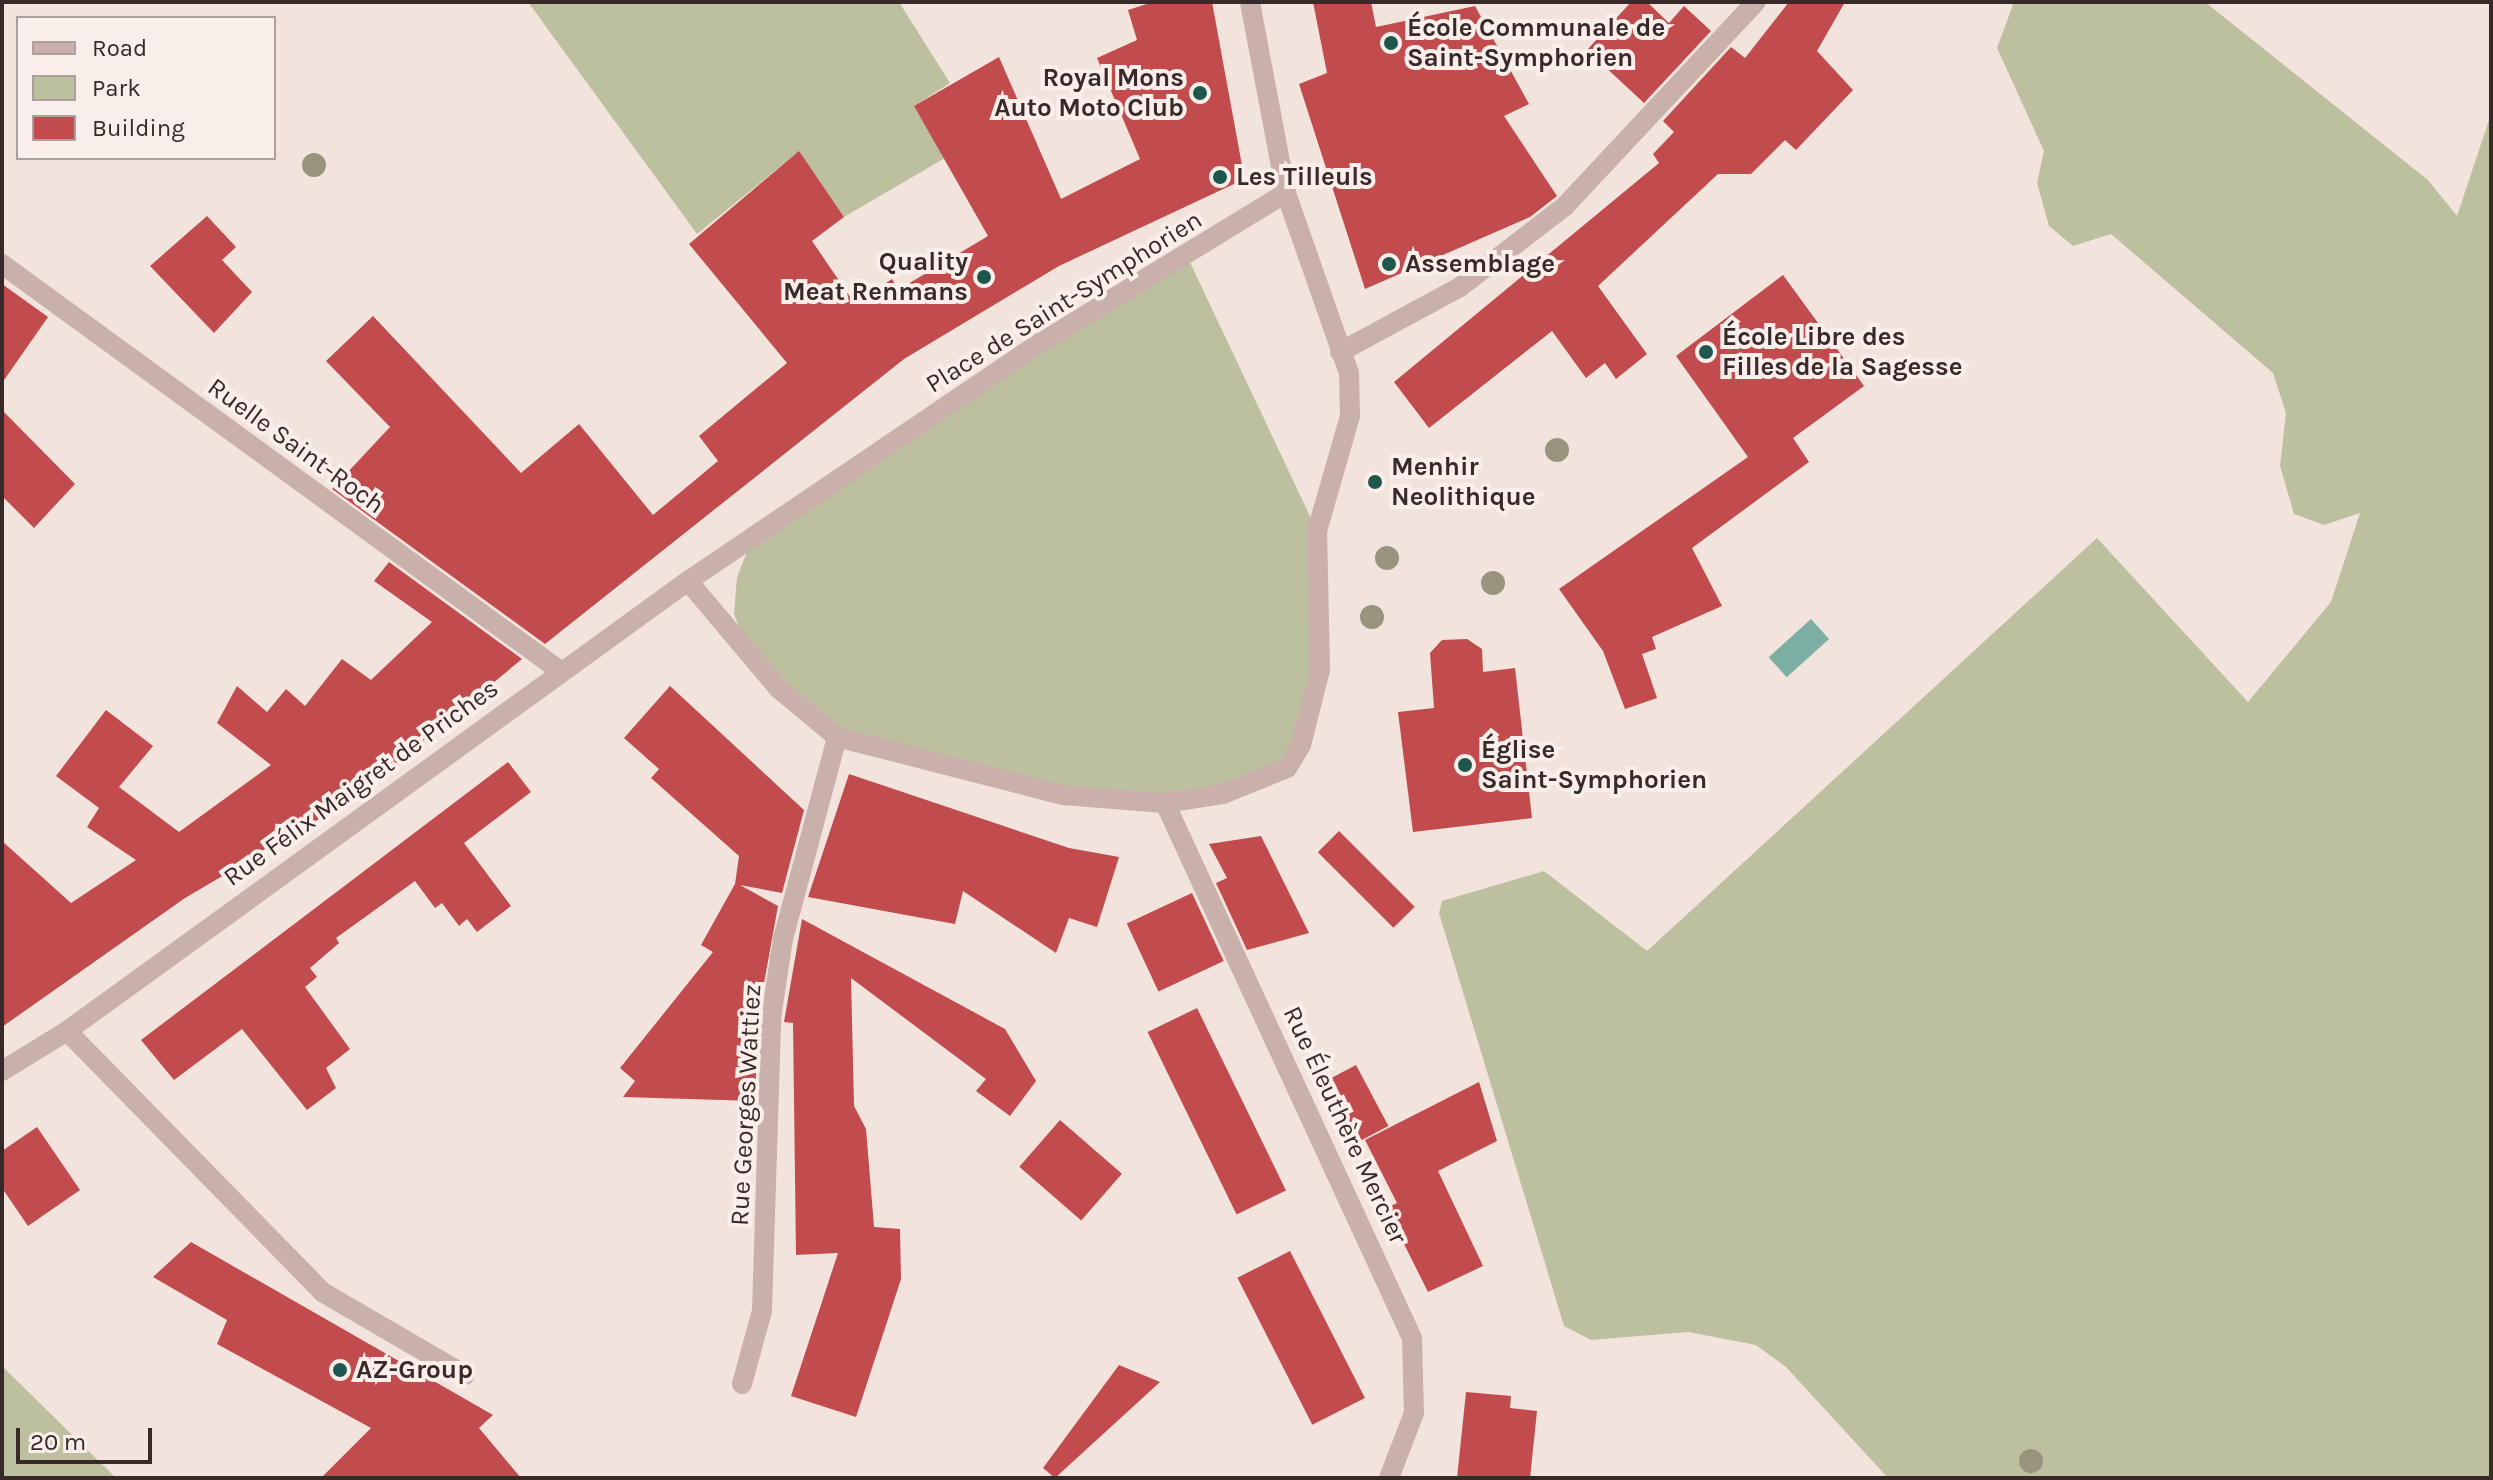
<!DOCTYPE html>
<meta charset="utf-8">
<style>
body{margin:0}
#map{position:relative;width:2493px;height:1480px;overflow:hidden;background:#f2e3dd;font-family:Karla,sans-serif}
div>[style]{position:absolute}
.green>*{inset:0;background:#bdc09e}
.water>*{inset:0;background:#7daea3;transform-origin:0 0}
.building>*{inset:0;background:#c14b4d;transform-origin:0 0}
.minor>*{height:20px;margin:-10px;padding:0 10px;transform-origin:10px;border-radius:10px;background:#c9b0aa}
.trees>*{width:24px;height:24px;margin:-12px;border-radius:50%;background:#99947d}
.dots>*{width:22px;height:22px;translate:-50% -50%;box-sizing:border-box;border:4px solid #f9eeea;border-radius:50%}
span{translate:-50% -50%;white-space:nowrap;text-align:center;line-height:1.15;-webkit-text-stroke:8px #f9eeea;paint-order:stroke}
.poi-label{font-size:26px;color:#372a29;font-weight:700}
.left{translate:0 -50%;text-align:left}
.right{translate:-100% -50%;text-align:right}
.street-label{font-size:26px;color:#372a29}
.frame{position:absolute;inset:0;border:4px solid #372a29;pointer-events:none}
.legend{position:absolute;left:16px;top:16px;width:260px;height:144px;box-sizing:border-box;background:#f9eeea;border:2px solid #aba09d;margin:0;padding:10px 14px;list-style:none;font-size:24px;color:#372a29}
.legend li{display:flex;align-items:center;gap:16px;height:40px}
.legend b{width:40px;border:2px solid #aba09d}
.scale{position:absolute;left:16px;top:1428px;width:136px;height:36px;box-sizing:border-box;border:4px solid #372a29;border-top:0;padding-left:10px;font-size:24px;line-height:28px;white-space:nowrap;color:#372a29;-webkit-text-stroke:6px #f9eeea;paint-order:stroke}
</style>
<div id="map">
<div class="green">
<div style="clip-path:polygon(528px 2px,899px 2px,950px 83px,914px 106px,945px 158px,844px 217px,798px 152px,697px 234px)"></div>
<div style="clip-path:polygon(2014px 2px,2205px 2px,2428px 180px,2457px 216px,2491px 114px,2491px 1478px,1888px 1478px,1786px 1367px,1756px 1345px,1688px 1332px,1591px 1340px,1564px 1326px,1439px 913px,1442px 901px,1544px 871px,1647px 951px,2097px 538px,2248px 702px,2331px 602px,2360px 513px,2324px 525px,2294px 514px,2280px 466px,2286px 413px,2273px 373px,2111px 234px,2073px 246px,2049px 226px,2037px 183px,2044px 151px,1997px 48px)"></div>
<div style="clip-path:polygon(1186px 254px,1317px 531px,1320px 670px,1287px 768px,1223px 794px,1063px 795px,837px 737px,751px 658px,734px 614px,737px 577px,753px 537px)"></div>
<div style="clip-path:polygon(2px 1366px,116px 1478px,2px 1478px)"></div>
</div>
<div class="water">
<div style="left:1811px;top:619px;width:27px;height:57px;rotate:48deg"></div>
</div>
<div class="building">
<div style="clip-path:polygon(1153px 2px,1212px 2px,1243px 171px,1236px 183px,1059px 266px,904px 359px,545px 644px,332px 489px,390px 427px,326px 361px,373px 316px,521px 473px,579px 424px,653px 515px,718px 461px,699px 436px,787px 363px,689px 244px,799px 151px,844px 217px,812px 241px,855px 304px,892px 279px,898px 290px,988px 236px,914px 106px,999px 57px,1061px 199px,1140px 159px,1097px 58px,1137px 40px,1128px 10px)"></div>
<div style="clip-path:polygon(1313px 2px,1371px 2px,1376px 27px,1475px 6px,1529px 104px,1504px 116px,1557px 196px,1530px 217px,1365px 289px,1299px 84px,1327px 73px)"></div>
<div style="clip-path:polygon(1631px 2px,1647px 2px,1669px 23px,1684px 6px,1711px 31px,1644px 103px,1587px 50px)"></div>
<div style="clip-path:polygon(1789px 2px,1845px 2px,1817px 51px,1853px 90px,1796px 150px,1785px 140px,1751px 174px,1718px 174px,1598px 286px,1647px 354px,1616px 379px,1605px 363px,1586px 378px,1552px 331px,1429px 428px,1394px 382px,1659px 163px,1653px 154px,1674px 132px,1663px 121px,1731px 47px,1745px 58px)"></div>
<div style="clip-path:polygon(207px 216px,236px 247px,222px 260px,252px 292px,214px 333px,150px 266px)"></div>
<div style="clip-path:polygon(1783px 275px,1864px 386px,1793px 438px,1809px 462px,1692px 548px,1722px 606px,1652px 637px,1656px 649px,1642px 654px,1657px 698px,1625px 709px,1603px 651px,1559px 589px,1748px 457px,1676px 356px)"></div>
<div style="clip-path:polygon(2px 284px,48px 317px,2px 383px)"></div>
<div style="clip-path:polygon(2px 410px,75px 484px,34px 528px,2px 496px)"></div>
<div style="clip-path:polygon(389px 562px,522px 659px,353px 799px,185px 898px,2px 1027px,2px 841px,71px 903px,136px 860px,87px 827px,99px 808px,56px 776px,106px 710px,153px 746px,119px 787px,179px 832px,271px 765px,217px 723px,237px 686px,267px 712px,286px 689px,305px 706px,342px 659px,371px 680px,432px 622px,374px 581px)"></div>
<div style="clip-path:polygon(1467px 639px,1482px 649px,1483px 672px,1515px 668px,1532px 818px,1413px 832px,1398px 712px,1434px 708px,1430px 653px,1442px 640px)"></div>
<div style="clip-path:polygon(670px 686px,804px 810px,782px 893px,740px 885px,778px 906px,758px 1016px,755px 1101px,623px 1097px,635px 1081px,620px 1068px,713px 952px,701px 945px,735px 884px,739px 856px,651px 778px,659px 769px,624px 738px)"></div>
<div style="clip-path:polygon(508px 762px,531px 792px,464px 843px,511px 906px,477px 932px,467px 919px,459px 926px,442px 903px,435px 908px,415px 881px,336px 938px,339px 943px,310px 968px,317px 977px,305px 987px,350px 1049px,326px 1068px,336px 1088px,307px 1110px,242px 1029px,174px 1080px,141px 1040px)"></div>
<div style="clip-path:polygon(849px 774px,1069px 848px,1119px 857px,1097px 927px,1069px 918px,1056px 953px,963px 891px,955px 924px,808px 897px)"></div>
<div style="left:1339px;top:831px;width:107px;height:30px;rotate:45deg"></div>
<div style="clip-path:polygon(1261px 836px,1309px 933px,1247px 950px,1216px 883px,1227px 878px,1209px 844px)"></div>
<div style="left:1192px;top:893px;width:75px;height:72px;rotate:65deg"></div>
<div style="clip-path:polygon(802px 919px,1005px 1029px,1036px 1081px,1010px 1116px,976px 1091px,986px 1079px,851px 978px,854px 1106px,866px 1129px,874px 1227px,900px 1229px,901px 1279px,856px 1417px,791px 1396px,838px 1253px,796px 1255px,793px 1023px,784px 1022px)"></div>
<div style="left:1197px;top:1008px;width:203px;height:55px;rotate:64deg"></div>
<div style="left:1356px;top:1065px;width:69px;height:37px;rotate:62deg"></div>
<div style="clip-path:polygon(1479px 1082px,1497px 1141px,1438px 1171px,1483px 1266px,1428px 1292px,1386px 1208px,1397px 1203px,1365px 1140px)"></div>
<div style="left:1060px;top:1120px;width:82px;height:62px;rotate:41deg"></div>
<div style="clip-path:polygon(37px 1127px,80px 1190px,28px 1226px,2px 1188px,2px 1151px)"></div>
<div style="clip-path:polygon(191px 1242px,493px 1415px,479px 1428px,521px 1478px,321px 1478px,371px 1428px,217px 1344px,227px 1320px,153px 1277px)"></div>
<div style="left:1290px;top:1251px;width:165px;height:59px;rotate:63deg"></div>
<div style="clip-path:polygon(1119px 1365px,1160px 1382px,1055px 1478px,1043px 1468px)"></div>
<div style="clip-path:polygon(1466px 1392px,1511px 1396px,1510px 1408px,1537px 1411px,1530px 1478px,1457px 1478px)"></div>
</div>
<div class="minor">
<div style="left:2px;top:264px;width:689px;rotate:36.09deg"></div>
<div style="left:1340px;top:352px;width:136px;rotate:-28.4deg"></div>
<div style="left:1460px;top:287px;width:133px;rotate:-37.6deg"></div>
<div style="left:1565px;top:206px;width:279px;rotate:-46.9deg"></div>
<div style="left:688px;top:581px;width:140px;rotate:49.9deg"></div>
<div style="left:778px;top:688px;width:77px;rotate:39.7deg"></div>
<div style="left:837px;top:737px;width:233px;rotate:14.4deg"></div>
<div style="left:1063px;top:795px;width:102px;rotate:4.5deg"></div>
<div style="left:1165px;top:803px;width:59px;rotate:-8.8deg"></div>
<div style="left:1223px;top:794px;width:69px;rotate:-22.1deg"></div>
<div style="left:1287px;top:768px;width:27px;rotate:-59deg"></div>
<div style="left:1301px;top:745px;width:77px;rotate:-75.8deg"></div>
<div style="left:1320px;top:670px;width:139px;rotate:-91.2deg"></div>
<div style="left:1317px;top:531px;width:120px;rotate:-74deg"></div>
<div style="left:1350px;top:416px;width:43px;rotate:-91.3deg"></div>
<div style="left:1349px;top:373px;width:191px;rotate:-109.3deg"></div>
<div style="left:1286px;top:193px;width:194px;rotate:-100.7deg"></div>
<div style="left:1165px;top:803px;width:589px;rotate:65.22deg"></div>
<div style="left:1412px;top:1338px;width:75px;rotate:88.5deg"></div>
<div style="left:1414px;top:1413px;width:70px;rotate:111deg"></div>
<div style="left:67px;top:1031px;width:367px;rotate:45.6deg"></div>
<div style="left:324px;top:1293px;width:163px;rotate:30.2deg"></div>
<div style="left:2px;top:1071px;width:76px;rotate:-31.6deg"></div>
<div style="left:67px;top:1031px;width:767px;rotate:-35.93deg"></div>
<div style="left:688px;top:581px;width:425px;rotate:-34.1deg"></div>
<div style="left:1040px;top:343px;width:288px;rotate:-31.4deg"></div>
<div style="left:742px;top:1384px;width:76px;rotate:-74.7deg"></div>
<div style="left:762px;top:1311px;width:293px;rotate:-88.2deg"></div>
<div style="left:771px;top:1018px;width:80px;rotate:-81.4deg"></div>
<div style="left:783px;top:939px;width:209px;rotate:-75deg"></div>
</div>
<div class="trees">
<div style="left:314px;top:165px"></div>
<div style="left:1557px;top:450px"></div>
<div style="left:1387px;top:558px"></div>
<div style="left:1493px;top:583px"></div>
<div style="left:1372px;top:617px"></div>
<div style="left:2031px;top:1461px"></div>
</div>
<div class="dots">
<div style="left:1391px;top:43px;background:#20574d"></div>
<div style="left:1200px;top:93px;background:#20574d"></div>
<div style="left:1220px;top:177px;background:#20574d"></div>
<div style="left:1389px;top:264px;background:#20574d"></div>
<div style="left:984px;top:277px;background:#20574d"></div>
<div style="left:1706px;top:352px;background:#20574d"></div>
<div style="left:1375px;top:482px;background:#20574d"></div>
<div style="left:1465px;top:765px;background:#20574d"></div>
<div style="left:340px;top:1370px;background:#20574d"></div>
</div>
<div class="poi-label">
<span class="left" style="left:1407px;top:43px">École Communale de<br>Saint-Symphorien</span>
<span class="right" style="left:1184px;top:93px">Royal Mons<br>Auto Moto Club</span>
<span class="left" style="left:1236px;top:177px">Les Tilleuls</span>
<span class="right" style="left:968px;top:277px">Quality<br>Meat Renmans</span>
<span class="left" style="left:1405px;top:264px">Assemblage</span>
<span class="left" style="left:1722px;top:352px">École Libre des<br>Filles de la Sagesse</span>
<span class="left" style="left:1391px;top:482px">Menhir<br>Neolithique</span>
<span class="left" style="left:1481px;top:765px">Église<br>Saint-Symphorien</span>
<span class="left" style="left:356px;top:1370px">AZ-Group</span>
</div>
<div class="street-label">
<span style="left:1064px;top:302px;rotate:-32deg">Place de Saint-Symphorien</span>
<span style="left:296px;top:446px;rotate:36deg">Ruelle Saint-Roch</span>
<span style="left:361px;top:783px;rotate:-36deg">Rue Félix Maigret de Priches</span>
<span style="left:746px;top:1105px;rotate:-87deg">Rue Georges Wattiez</span>
<span style="left:1345px;top:1125px;rotate:65deg">Rue Éleuthère Mercier</span>
</div>
<div class="frame"></div>
<ul class="legend">
<li><b style="height:10px;background:#c9b0aa"></b>Road</li>
<li><b style="height:22px;background:#bdc09e"></b>Park</li>
<li><b style="height:22px;background:#c14b4d"></b>Building</li>
</ul>
<div class="scale">20 m</div>
</div>
